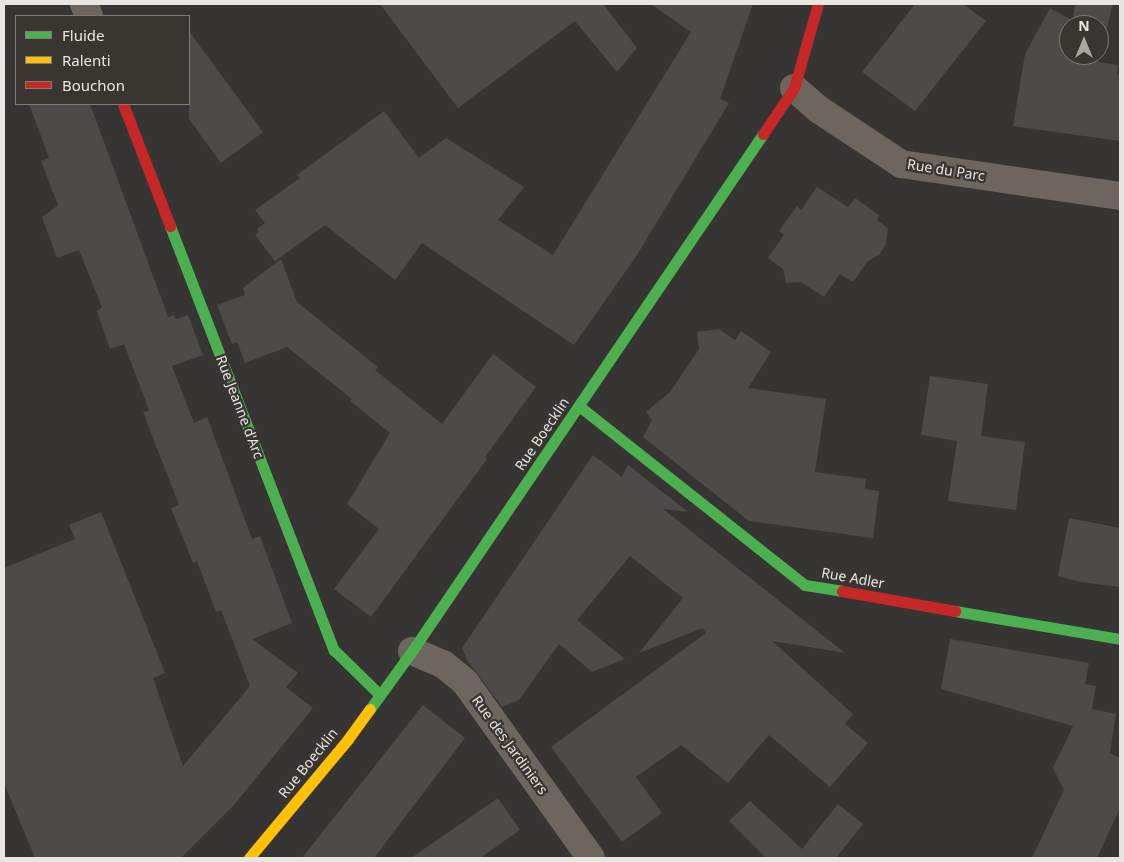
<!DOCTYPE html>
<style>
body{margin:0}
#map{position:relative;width:1124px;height:862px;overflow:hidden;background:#373533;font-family:"Noto Sans",sans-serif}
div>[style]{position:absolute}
.building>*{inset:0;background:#4c4b49}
.street>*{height:28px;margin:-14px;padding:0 14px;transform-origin:14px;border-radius:14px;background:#6d665e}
.fast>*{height:11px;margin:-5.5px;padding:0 5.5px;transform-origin:5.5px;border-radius:5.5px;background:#4caf50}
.slow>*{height:11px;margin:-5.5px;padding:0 5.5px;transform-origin:5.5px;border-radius:5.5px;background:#ffc107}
.jam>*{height:11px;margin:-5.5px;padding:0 5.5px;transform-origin:5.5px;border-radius:5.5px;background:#c62828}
span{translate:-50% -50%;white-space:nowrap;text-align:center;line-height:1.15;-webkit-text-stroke:4.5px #393531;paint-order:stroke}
.street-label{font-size:14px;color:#e8e6e3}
.frame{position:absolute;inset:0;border:5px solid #e8e6e3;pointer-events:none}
.legend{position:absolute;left:15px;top:15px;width:175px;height:90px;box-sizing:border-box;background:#393531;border:1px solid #7f7c78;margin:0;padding:6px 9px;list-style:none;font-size:15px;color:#e8e6e3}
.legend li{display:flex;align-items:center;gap:10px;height:25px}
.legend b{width:25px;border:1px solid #7f7c78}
.north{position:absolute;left:1059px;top:15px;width:50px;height:50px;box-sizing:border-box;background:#393531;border:1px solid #7f7c78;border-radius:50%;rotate:0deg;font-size:14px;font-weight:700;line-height:20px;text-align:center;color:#e8e6e3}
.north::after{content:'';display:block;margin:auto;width:18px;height:22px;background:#aaa8a5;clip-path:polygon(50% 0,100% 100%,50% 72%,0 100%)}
</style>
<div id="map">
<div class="building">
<div style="clip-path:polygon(380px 4px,603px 4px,637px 48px,617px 72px,575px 21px,458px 108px)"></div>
<div style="clip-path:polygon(651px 4px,753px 4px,720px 99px,729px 103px,637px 255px,574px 345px,422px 243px,395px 280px,325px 225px,275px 261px,255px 235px,259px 232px,257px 229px,265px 223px,255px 210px,300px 178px,297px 175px,384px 111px,419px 158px,446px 138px,524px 187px,498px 220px,553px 255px,691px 32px)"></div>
<div style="clip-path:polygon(915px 4px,963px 4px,986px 21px,915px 111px,862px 72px)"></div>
<div style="clip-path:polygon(evenodd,1075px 4px,1113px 4px,1098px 62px,1118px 65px,1117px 75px,1120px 75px,1120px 141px,1013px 126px,1025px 54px,1050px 8px,1073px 21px,1075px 4px,1069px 25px,1099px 25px,1099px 55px,1069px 55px,1069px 25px)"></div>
<div style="clip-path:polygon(189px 31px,263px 132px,221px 163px,189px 119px)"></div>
<div style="clip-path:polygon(29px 104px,90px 104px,168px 317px,174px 315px,176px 319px,188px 315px,203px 355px,172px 366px,194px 423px,207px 417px,252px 539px,260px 536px,292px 623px,252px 639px,298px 673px,286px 687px,313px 708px,234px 805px,181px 858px,35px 858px,4px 783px,4px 568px,75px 539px,69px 525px,101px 512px,165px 673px,153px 678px,183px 766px,250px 686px,221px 610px,216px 612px,197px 561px,193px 563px,171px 508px,179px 505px,143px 412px,149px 410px,124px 344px,110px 349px,97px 311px,102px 307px,79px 250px,57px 258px,42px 217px,58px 205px,41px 161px,49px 158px)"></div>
<div style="clip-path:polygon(817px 187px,848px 207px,855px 198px,879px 215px,877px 220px,888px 228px,886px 244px,879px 255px,868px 261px,853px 282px,840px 274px,824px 297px,801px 282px,786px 283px,783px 269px,768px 258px,784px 235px,779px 231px,797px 206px,801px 210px)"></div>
<div style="clip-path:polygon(281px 259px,297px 302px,378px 367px,375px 370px,442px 424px,493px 354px,536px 387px,485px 457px,487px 459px,371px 617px,334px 589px,379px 529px,347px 504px,390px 433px,350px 401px,352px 399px,287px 347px,245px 363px,237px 342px,232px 344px,217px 305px,245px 295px,243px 288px)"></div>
<div style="clip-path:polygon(719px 329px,735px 340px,741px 331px,771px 352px,748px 388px,826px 399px,815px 472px,866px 479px,865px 489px,879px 491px,873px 538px,749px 521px,643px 437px,652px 420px,646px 412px,670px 392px,699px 349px,697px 332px)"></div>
<div style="clip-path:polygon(930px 376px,988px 384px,981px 436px,1025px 442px,1016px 510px,948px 501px,957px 441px,921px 435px)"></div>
<div style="clip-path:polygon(593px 455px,622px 477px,628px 465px,688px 512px,663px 509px,845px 653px,772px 641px,853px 714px,845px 724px,868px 743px,830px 787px,769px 735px,728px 783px,681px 745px,636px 777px,662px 813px,622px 842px,551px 747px,706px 633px,703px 628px,639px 653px,683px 598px,630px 556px,577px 620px,625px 659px,592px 672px,559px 644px,519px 700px,502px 707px,467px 660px,462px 648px)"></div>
<div style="clip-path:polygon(1069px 518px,1120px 528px,1120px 587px,1080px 582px,1058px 576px)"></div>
<div style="clip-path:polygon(950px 639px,1089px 663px,1085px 684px,1096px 686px,1092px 709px,1116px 714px,1110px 753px,1120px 758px,1120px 808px,1097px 858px,1032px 858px,1064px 790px,1053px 768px,1073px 726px,941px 689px)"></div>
<div style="clip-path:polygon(423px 705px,465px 738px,374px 858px,302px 858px)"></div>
<div style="clip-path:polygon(498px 798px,520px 830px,480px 858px,411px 858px)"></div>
<div style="clip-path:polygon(750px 801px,802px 849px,838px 804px,863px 824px,836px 858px,766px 858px,729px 821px)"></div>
</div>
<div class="street">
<div style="left:84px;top:4px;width:13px;rotate:67deg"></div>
<div style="left:794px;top:88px;width:32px;rotate:41deg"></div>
<div style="left:818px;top:109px;width:100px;rotate:33.5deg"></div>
<div style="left:901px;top:164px;width:221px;rotate:8.3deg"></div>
<div style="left:412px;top:651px;width:34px;rotate:23deg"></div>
<div style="left:443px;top:664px;width:28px;rotate:39deg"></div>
<div style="left:465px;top:682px;width:216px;rotate:54.4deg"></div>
</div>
<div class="fast">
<div style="left:170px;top:226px;width:455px;rotate:68.9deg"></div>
<div style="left:334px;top:650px;width:64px;rotate:44.4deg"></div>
<div style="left:579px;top:406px;width:288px;rotate:38.4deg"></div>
<div style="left:805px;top:585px;width:37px;rotate:9deg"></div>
<div style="left:955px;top:611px;width:167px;rotate:9.6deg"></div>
<div style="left:370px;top:709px;width:72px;rotate:-54.1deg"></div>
<div style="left:412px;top:651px;width:625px;rotate:-55.83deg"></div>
</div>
<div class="slow">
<div style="left:249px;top:858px;width:155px;rotate:-50.2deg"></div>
<div style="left:348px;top:739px;width:37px;rotate:-54deg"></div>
</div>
<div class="jam">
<div style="left:123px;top:104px;width:131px;rotate:68.9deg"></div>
<div style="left:763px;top:134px;width:55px;rotate:-56deg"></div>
<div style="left:794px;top:88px;width:87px;rotate:-74.1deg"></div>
<div style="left:842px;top:591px;width:115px;rotate:10deg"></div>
</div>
<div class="street-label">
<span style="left:946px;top:170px;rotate:9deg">Rue du Parc</span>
<span style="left:240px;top:407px;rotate:69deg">Rue Jeanne d'Arc</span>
<span style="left:542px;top:434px;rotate:-56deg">Rue Boecklin</span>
<span style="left:853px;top:578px;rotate:10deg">Rue Adler</span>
<span style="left:510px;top:745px;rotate:54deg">Rue des Jardiniers</span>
<span style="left:308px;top:763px;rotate:-51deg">Rue Boecklin</span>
</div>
<div class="frame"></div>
<ul class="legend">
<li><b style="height:6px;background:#4caf50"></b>Fluide</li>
<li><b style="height:6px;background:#ffc107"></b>Ralenti</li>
<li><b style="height:6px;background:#c62828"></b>Bouchon</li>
</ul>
<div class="north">N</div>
</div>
